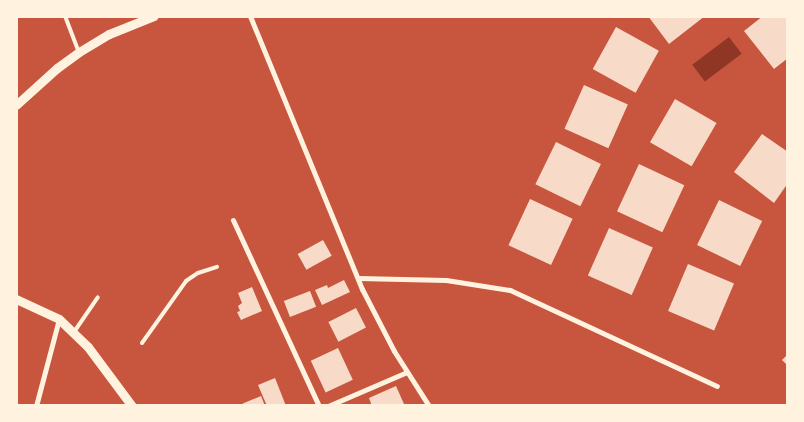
<!DOCTYPE html>
<style>
body{margin:0}
#map{position:relative;width:804px;height:422px;overflow:hidden;background:#c8553d;font-family:"Sofia Sans Condensed",sans-serif}
div>[style]{position:absolute}
.water>*{inset:0;background:#8f3625;transform-origin:0 0}
.building>*{inset:0;background:#f7dbc8;transform-origin:0 0}
.service>*{height:4px;margin:-2px;padding:0 2px;transform-origin:2px;border-radius:2px;background:#fff3e0}
.minor>*{height:5px;margin:-2.5px;padding:0 2.5px;transform-origin:2.5px;border-radius:2.5px;background:#fff3e0}
.tertiary>*{height:9px;margin:-4.5px;padding:0 4.5px;transform-origin:4.5px;border-radius:4.5px;background:#fff3e0}
span{translate:-50% -50%;white-space:nowrap;text-align:center;line-height:1.15;-webkit-text-stroke:4.5px #fff3e0;paint-order:stroke}
.frame{position:absolute;inset:0;border:18px solid #fff3e0;pointer-events:none}
</style>
<div id="map">
<div class="water">
<div style="left:729px;top:37px;width:21px;height:46px;rotate:53deg"></div>
</div>
<div class="building">
<div style="clip-path:polygon(648px 16px,705px 16px,669px 44px)"></div>
<div style="clip-path:polygon(763px 16px,788px 16px,788px 58px,774px 69px,744px 31px)"></div>
<div style="left:616px;top:27px;width:49px;height:48px;rotate:29deg"></div>
<div style="left:584px;top:85px;width:48px;height:48px;rotate:24deg"></div>
<div style="left:675px;top:99px;width:48px;height:50px;rotate:30deg"></div>
<div style="clip-path:polygon(762px 134px,788px 152px,788px 183px,774px 203px,734px 172px)"></div>
<div style="left:556px;top:142px;width:50px;height:47px;rotate:26deg"></div>
<div style="left:639px;top:164px;width:50px;height:52px;rotate:25deg"></div>
<div style="left:530px;top:199px;width:47px;height:51px;rotate:25deg"></div>
<div style="left:719px;top:200px;width:48px;height:50px;rotate:26deg"></div>
<div style="left:609px;top:228px;width:48px;height:52px;rotate:24deg"></div>
<div style="left:323px;top:240px;width:18px;height:29px;rotate:61deg"></div>
<div style="left:688px;top:264px;width:50px;height:51px;rotate:23deg"></div>
<div style="clip-path:polygon(344px 280px,350px 292px,322px 305px,315px 290px,327px 285px,328px 288px)"></div>
<div style="clip-path:polygon(252px 287px,262px 311px,241px 320px,237px 312px,240px 311px,238px 306px,242px 303px,238px 293px)"></div>
<div style="left:310px;top:291px;width:17px;height:28px;rotate:69deg"></div>
<div style="left:356px;top:308px;width:22px;height:31px;rotate:63deg"></div>
<div style="left:338px;top:348px;width:35px;height:30px;rotate:65deg"></div>
<div style="clip-path:polygon(788px 354px,788px 366px,782px 360px)"></div>
<div style="clip-path:polygon(275px 378px,286px 406px,267px 406px,258px 385px)"></div>
<div style="clip-path:polygon(396px 386px,404px 404px,372px 406px,369px 398px)"></div>
<div style="clip-path:polygon(261px 396px,265px 406px,239px 406px,244px 403px)"></div>
</div>
<div class="service">
<div style="left:65px;top:16px;width:39px;rotate:69deg"></div>
<div style="left:74px;top:332px;width:42px;rotate:-55.6deg"></div>
<div style="left:142px;top:343px;width:76px;rotate:-54.6deg"></div>
<div style="left:186px;top:281px;width:14px;rotate:-34deg"></div>
<div style="left:198px;top:273px;width:20px;rotate:-18deg"></div>
</div>
<div class="minor">
<div style="left:250px;top:16px;width:295px;rotate:67.7deg"></div>
<div style="left:362px;top:289px;width:70px;rotate:62.7deg"></div>
<div style="left:394px;top:351px;width:65px;rotate:57.5deg"></div>
<div style="left:233px;top:220px;width:205px;rotate:65.2deg"></div>
<div style="left:358px;top:278px;width:88px;rotate:1.3deg"></div>
<div style="left:446px;top:280px;width:65px;rotate:8.9deg"></div>
<div style="left:510px;top:290px;width:228px;rotate:24.9deg"></div>
<div style="left:36px;top:406px;width:90px;rotate:-75.2deg"></div>
<div style="left:328px;top:406px;width:86px;rotate:-23.3deg"></div>
</div>
<div class="tertiary">
<div style="left:16px;top:105px;width:55px;rotate:-42.1deg"></div>
<div style="left:57px;top:68px;width:27px;rotate:-36deg"></div>
<div style="left:79px;top:52px;width:35px;rotate:-31deg"></div>
<div style="left:109px;top:34px;width:48px;rotate:-21.8deg"></div>
<div style="left:16px;top:299px;width:47px;rotate:24.9deg"></div>
<div style="left:59px;top:319px;width:40px;rotate:44deg"></div>
<div style="left:88px;top:347px;width:74px;rotate:53.3deg"></div>
</div>
<div class="frame"></div>
</div>
